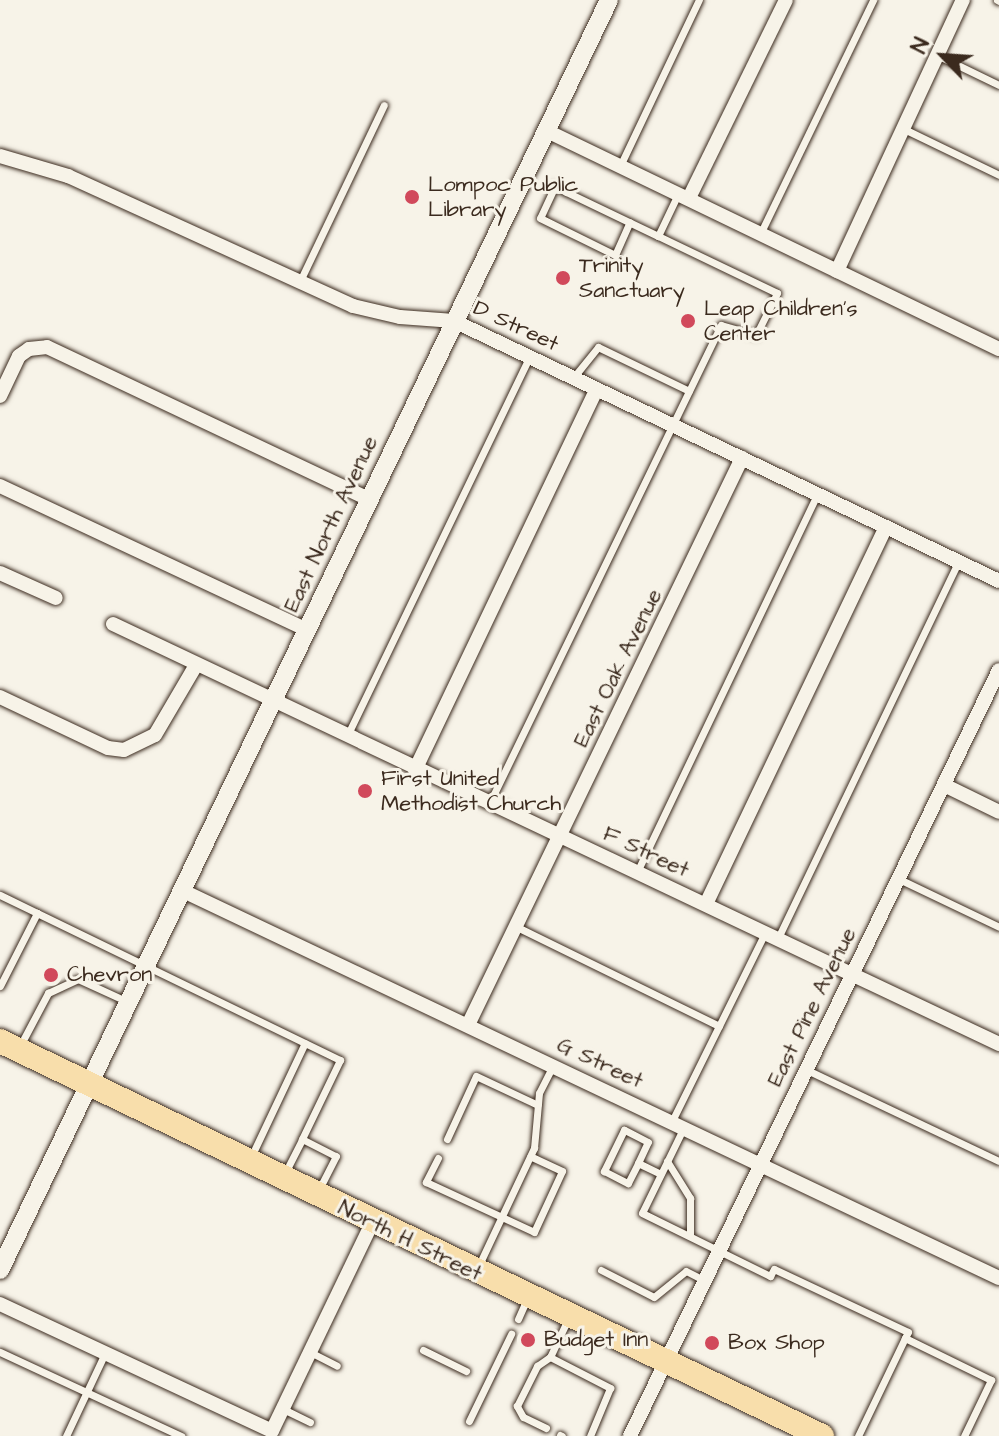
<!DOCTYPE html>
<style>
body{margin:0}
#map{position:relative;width:999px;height:1436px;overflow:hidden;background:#f7f3e8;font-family:"Architects Daughter",sans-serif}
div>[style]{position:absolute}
.roads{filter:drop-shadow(0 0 2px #3b2a1e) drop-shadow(0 0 2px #3b2a1e)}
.lane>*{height:7px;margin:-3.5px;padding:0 3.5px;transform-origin:3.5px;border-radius:3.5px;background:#f7f3e8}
.street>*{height:14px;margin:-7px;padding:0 7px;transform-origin:7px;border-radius:7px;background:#f7f3e8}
.secondary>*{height:18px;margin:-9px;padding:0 9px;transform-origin:9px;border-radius:9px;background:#f7f3e8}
.highway>*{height:24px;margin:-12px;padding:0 12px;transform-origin:12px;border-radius:12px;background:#f8deab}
.dots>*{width:22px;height:22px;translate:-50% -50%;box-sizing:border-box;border:4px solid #f7f3e8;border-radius:50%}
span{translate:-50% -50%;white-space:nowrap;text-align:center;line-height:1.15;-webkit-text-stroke:6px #f7f3e8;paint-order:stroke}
.poi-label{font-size:22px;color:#3b2a1e}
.left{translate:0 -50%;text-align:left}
.street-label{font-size:22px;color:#3b2a1e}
.north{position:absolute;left:903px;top:16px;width:80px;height:80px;-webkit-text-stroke:6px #f7f3e8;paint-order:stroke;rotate:295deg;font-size:22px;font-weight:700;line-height:32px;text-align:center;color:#3b2a1e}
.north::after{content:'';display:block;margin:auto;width:28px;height:36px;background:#3b2a1e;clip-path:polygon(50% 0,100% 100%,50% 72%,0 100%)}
</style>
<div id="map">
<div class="roads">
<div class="lane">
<div style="left:997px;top:0;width:2px;rotate:27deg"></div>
<div style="left:937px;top:55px;width:69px;rotate:25.8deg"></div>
<div style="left:904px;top:129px;width:106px;rotate:25.8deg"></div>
<div style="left:620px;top:166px;width:184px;rotate:-64.6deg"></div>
<div style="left:761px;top:232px;width:258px;rotate:-64.2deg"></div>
<div style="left:658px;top:236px;width:47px;rotate:-64.5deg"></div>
<div style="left:299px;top:283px;width:197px;rotate:-64.5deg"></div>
<div style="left:573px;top:378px;width:40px;rotate:-51deg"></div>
<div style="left:598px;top:347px;width:101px;rotate:25.8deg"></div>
<div style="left:347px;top:736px;width:420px;rotate:-64.3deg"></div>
<div style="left:490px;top:802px;width:530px;rotate:-64.16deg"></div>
<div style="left:721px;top:325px;width:36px;rotate:16deg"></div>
<div style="left:756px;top:335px;width:47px;rotate:-63.4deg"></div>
<div style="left:777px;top:293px;width:132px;rotate:-154.4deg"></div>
<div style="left:658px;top:236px;width:102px;rotate:-154.4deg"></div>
<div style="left:566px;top:192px;width:13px;rotate:-151deg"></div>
<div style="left:555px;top:186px;width:35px;rotate:115deg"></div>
<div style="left:540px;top:218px;width:84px;rotate:26.3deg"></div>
<div style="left:615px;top:255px;width:36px;rotate:-66deg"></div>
<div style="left:637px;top:872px;width:418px;rotate:-64.5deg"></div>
<div style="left:899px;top:879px;width:111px;rotate:25.6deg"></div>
<div style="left:0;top:895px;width:41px;rotate:25.9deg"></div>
<div style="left:517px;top:927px;width:225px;rotate:26.1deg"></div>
<div style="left:778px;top:938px;width:417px;rotate:-64.4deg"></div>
<div style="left:0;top:986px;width:82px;rotate:-63.1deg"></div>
<div style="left:37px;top:913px;width:337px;rotate:25.9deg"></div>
<div style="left:340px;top:1060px;width:88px;rotate:115.7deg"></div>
<div style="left:302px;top:1139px;width:38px;rotate:27deg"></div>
<div style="left:336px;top:1156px;width:38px;rotate:117deg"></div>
<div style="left:21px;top:1044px;width:58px;rotate:-62.1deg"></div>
<div style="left:48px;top:993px;width:33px;rotate:-25deg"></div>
<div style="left:78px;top:979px;width:53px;rotate:24.6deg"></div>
<div style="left:807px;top:1070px;width:212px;rotate:25.4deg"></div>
<div style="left:672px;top:1121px;width:210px;rotate:-63.7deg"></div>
<div style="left:683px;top:1129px;width:93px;rotate:116deg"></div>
<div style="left:642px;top:1213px;width:143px;rotate:26.2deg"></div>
<div style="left:770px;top:1276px;width:8px;rotate:-60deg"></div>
<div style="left:774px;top:1269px;width:148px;rotate:25.2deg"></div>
<div style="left:908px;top:1332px;width:7px;rotate:117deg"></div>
<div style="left:905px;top:1338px;width:96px;rotate:26deg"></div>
<div style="left:991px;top:1380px;width:62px;rotate:115.7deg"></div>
<div style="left:447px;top:1139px;width:69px;rotate:-65.3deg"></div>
<div style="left:476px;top:1076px;width:68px;rotate:25.1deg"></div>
<div style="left:251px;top:1157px;width:126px;rotate:-64.7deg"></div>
<div style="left:438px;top:1158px;width:27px;rotate:117deg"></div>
<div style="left:426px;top:1182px;width:119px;rotate:24.8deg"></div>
<div style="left:534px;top:1232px;width:67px;rotate:-65.3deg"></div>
<div style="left:562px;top:1171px;width:35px;rotate:-155deg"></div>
<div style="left:667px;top:1161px;width:44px;rotate:58.1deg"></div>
<div style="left:690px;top:1198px;width:37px;rotate:90deg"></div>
<div style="left:638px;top:1163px;width:23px;rotate:-65deg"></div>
<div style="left:648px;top:1142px;width:27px;rotate:-153deg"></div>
<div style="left:624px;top:1130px;width:46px;rotate:116deg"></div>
<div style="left:604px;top:1171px;width:27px;rotate:27deg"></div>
<div style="left:628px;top:1183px;width:22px;rotate:-63deg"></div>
<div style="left:638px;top:1163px;width:25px;rotate:26deg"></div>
<div style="left:285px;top:1173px;width:38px;rotate:-63deg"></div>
<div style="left:478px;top:1267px;width:132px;rotate:-64.8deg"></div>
<div style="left:534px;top:1148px;width:55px;rotate:-84.8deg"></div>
<div style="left:539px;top:1093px;width:29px;rotate:-63deg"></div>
<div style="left:601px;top:1270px;width:59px;rotate:27deg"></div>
<div style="left:654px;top:1297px;width:41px;rotate:-39.1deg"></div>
<div style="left:686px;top:1271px;width:20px;rotate:27deg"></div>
<div style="left:518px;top:1319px;width:22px;rotate:-66deg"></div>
<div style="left:568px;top:1319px;width:42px;rotate:115.3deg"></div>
<div style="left:550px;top:1357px;width:68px;rotate:27.3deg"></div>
<div style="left:610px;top:1388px;width:52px;rotate:112.6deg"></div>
<div style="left:423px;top:1350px;width:48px;rotate:26deg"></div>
<div style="left:0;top:1352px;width:200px;rotate:24.9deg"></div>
<div style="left:310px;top:1352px;width:30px;rotate:27deg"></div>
<div style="left:283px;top:1409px;width:30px;rotate:26deg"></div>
<div style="left:469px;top:1421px;width:97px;rotate:-64.2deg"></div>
<div style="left:546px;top:1428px;width:25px;rotate:-154deg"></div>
<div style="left:523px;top:1417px;width:13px;rotate:-119deg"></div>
<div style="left:517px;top:1406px;width:45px;rotate:-63.4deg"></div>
<div style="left:537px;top:1366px;width:16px;rotate:-35deg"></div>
<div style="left:560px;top:1435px;width:2px;rotate:27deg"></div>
<div style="left:66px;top:1436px;width:92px;rotate:-64.8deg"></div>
<div style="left:858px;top:1436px;width:109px;rotate:-64.4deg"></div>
</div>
<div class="street">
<div style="left:547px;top:131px;width:502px;rotate:25.75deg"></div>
<div style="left:0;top:156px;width:71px;rotate:16.4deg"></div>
<div style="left:68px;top:176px;width:313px;rotate:24.5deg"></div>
<div style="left:353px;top:306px;width:48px;rotate:13.2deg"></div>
<div style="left:400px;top:317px;width:54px;rotate:4.2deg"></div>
<div style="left:454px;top:321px;width:604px;rotate:25.5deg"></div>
<div style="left:689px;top:198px;width:220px;rotate:-63.9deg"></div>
<div style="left:837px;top:271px;width:299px;rotate:-65.1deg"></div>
<div style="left:0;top:396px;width:44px;rotate:-64.6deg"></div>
<div style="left:19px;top:356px;width:12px;rotate:-35deg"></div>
<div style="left:29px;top:349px;width:18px;rotate:-6deg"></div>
<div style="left:47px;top:347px;width:356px;rotate:25.3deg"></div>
<div style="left:0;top:486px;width:340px;rotate:25.1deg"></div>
<div style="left:0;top:573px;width:61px;rotate:24.1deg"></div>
<div style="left:113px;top:624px;width:981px;rotate:25.36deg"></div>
<div style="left:0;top:697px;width:119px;rotate:25.3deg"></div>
<div style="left:108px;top:748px;width:16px;rotate:7deg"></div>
<div style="left:124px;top:750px;width:34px;rotate:-26deg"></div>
<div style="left:155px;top:735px;width:81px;rotate:-59.6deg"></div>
<div style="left:415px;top:770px;width:422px;rotate:-64.5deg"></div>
<div style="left:944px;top:785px;width:61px;rotate:26.1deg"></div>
<div style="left:181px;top:890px;width:905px;rotate:25.38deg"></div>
<div style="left:706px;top:904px;width:418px;rotate:-64.5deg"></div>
<div style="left:468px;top:1025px;width:630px;rotate:-64.21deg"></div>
<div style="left:0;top:1304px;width:300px;rotate:25deg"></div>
<div style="left:272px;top:1431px;width:231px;rotate:-64.3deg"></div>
<div style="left:630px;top:1436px;width:850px;rotate:-64.28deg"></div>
</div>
<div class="secondary">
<div style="left:0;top:1270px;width:1408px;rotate:-64.38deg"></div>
</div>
<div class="highway">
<div style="left:0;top:1041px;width:912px;rotate:25.67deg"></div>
</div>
</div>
<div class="dots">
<div style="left:412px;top:197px;background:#d1495b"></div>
<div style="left:563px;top:278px;background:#d1495b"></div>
<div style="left:688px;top:321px;background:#d1495b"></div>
<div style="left:365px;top:791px;background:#d1495b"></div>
<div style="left:51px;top:975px;background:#d1495b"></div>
<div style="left:528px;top:1340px;background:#d1495b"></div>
<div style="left:712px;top:1343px;background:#d1495b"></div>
</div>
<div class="poi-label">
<span class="left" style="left:428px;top:197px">Lompoc Public<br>Library</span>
<span class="left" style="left:579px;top:278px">Trinity<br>Sanctuary</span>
<span class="left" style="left:704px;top:321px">Leap Children's<br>Center</span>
<span class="left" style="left:381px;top:791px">First United<br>Methodist Church</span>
<span class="left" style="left:67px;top:975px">Chevron</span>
<span class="left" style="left:544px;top:1340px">Budget Inn</span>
<span class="left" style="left:728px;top:1343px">Box Shop</span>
</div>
<div class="street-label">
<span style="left:516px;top:326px;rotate:25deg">D Street</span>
<span style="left:331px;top:524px;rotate:-65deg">East North Avenue</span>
<span style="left:618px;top:668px;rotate:-64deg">East Oak Avenue</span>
<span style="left:646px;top:852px;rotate:25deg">F Street</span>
<span style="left:812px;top:1007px;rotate:-64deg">East Pine Avenue</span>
<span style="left:600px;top:1063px;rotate:25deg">G Street</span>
<span style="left:410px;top:1241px;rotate:26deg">North H Street</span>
</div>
<div class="north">N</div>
</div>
